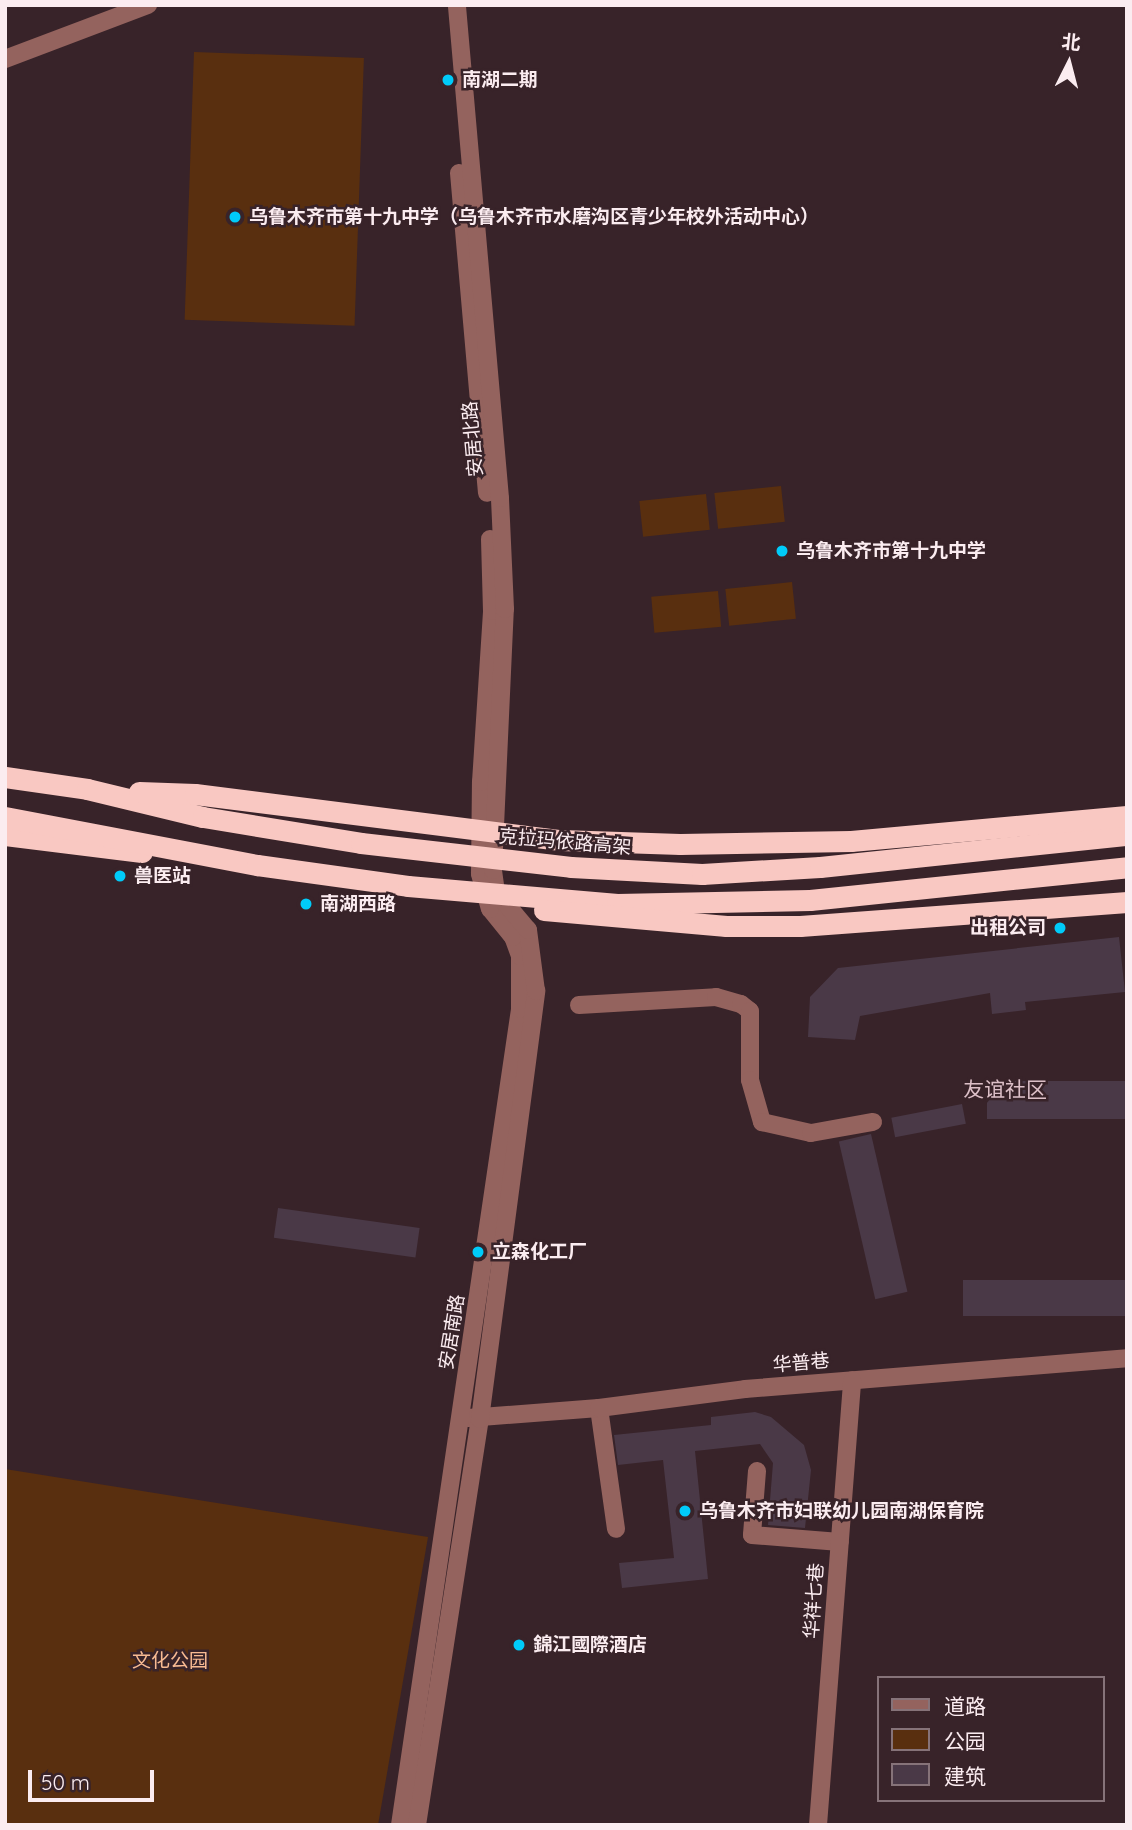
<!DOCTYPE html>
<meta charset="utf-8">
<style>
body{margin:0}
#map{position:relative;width:1132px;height:1830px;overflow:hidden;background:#382329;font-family:Quicksand,"Noto Sans SC",sans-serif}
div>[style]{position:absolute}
.green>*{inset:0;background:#592f0f;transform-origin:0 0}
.building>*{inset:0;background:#4a3947;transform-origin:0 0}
.minor>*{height:18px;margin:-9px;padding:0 9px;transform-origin:9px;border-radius:9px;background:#94635e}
.highway>*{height:21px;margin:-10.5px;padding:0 10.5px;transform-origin:10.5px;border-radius:10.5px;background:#f9c8c2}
.highway-bridge>*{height:21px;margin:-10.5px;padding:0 10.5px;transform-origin:10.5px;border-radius:10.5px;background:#f9c8c2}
.dots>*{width:19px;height:19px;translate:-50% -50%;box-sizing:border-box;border:4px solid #382329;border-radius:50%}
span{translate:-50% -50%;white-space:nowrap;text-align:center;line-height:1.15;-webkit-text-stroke:5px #382329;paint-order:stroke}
.poi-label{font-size:19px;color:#fbecf0;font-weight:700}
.left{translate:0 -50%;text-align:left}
.right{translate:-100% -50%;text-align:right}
.street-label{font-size:19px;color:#fbecf0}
.park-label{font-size:19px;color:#f8ba92}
.neighbourhood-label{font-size:21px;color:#dcbfc7}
.frame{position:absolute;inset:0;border:7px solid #fbecf0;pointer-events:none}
.legend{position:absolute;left:877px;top:1676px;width:228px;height:126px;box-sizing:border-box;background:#382329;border:2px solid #867379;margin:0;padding:9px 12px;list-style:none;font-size:21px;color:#fbecf0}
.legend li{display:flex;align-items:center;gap:14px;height:35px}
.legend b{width:35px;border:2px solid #867379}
.north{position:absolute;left:1034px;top:28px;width:70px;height:70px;-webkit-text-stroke:5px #382329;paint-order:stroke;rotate:6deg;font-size:19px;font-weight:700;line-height:28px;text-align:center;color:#fbecf0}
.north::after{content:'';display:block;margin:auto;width:24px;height:32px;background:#fbecf0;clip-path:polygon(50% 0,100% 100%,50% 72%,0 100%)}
.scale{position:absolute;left:28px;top:1770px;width:126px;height:32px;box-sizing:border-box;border:4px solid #fbecf0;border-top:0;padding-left:9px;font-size:21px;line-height:24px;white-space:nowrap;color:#fbecf0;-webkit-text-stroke:5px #382329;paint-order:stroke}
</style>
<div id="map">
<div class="green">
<div style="left:194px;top:52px;width:170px;height:268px;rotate:2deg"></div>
<div style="left:781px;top:486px;width:36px;height:67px;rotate:84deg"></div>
<div style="left:706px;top:494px;width:36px;height:67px;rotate:84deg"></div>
<div style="left:792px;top:582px;width:37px;height:67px;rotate:84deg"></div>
<div style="left:718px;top:591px;width:36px;height:67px;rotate:85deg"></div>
<div style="clip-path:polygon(5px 1469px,428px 1537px,378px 1825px,5px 1825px)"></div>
</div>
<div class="building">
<div style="clip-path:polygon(1119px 937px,1125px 992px,1025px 1002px,1026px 1010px,992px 1014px,990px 993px,860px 1016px,855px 1040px,808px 1037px,810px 997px,838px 968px)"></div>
<div style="left:1127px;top:1081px;width:38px;height:140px;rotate:90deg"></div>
<div style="left:962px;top:1104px;width:20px;height:72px;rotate:79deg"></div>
<div style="left:871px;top:1134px;width:162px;height:33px;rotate:77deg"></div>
<div style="left:278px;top:1208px;width:143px;height:30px;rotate:8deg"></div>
<div style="left:1127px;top:1280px;width:36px;height:164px;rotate:90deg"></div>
<div style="clip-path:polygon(755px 1412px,771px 1417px,804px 1445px,811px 1470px,805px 1528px,768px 1525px,773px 1463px,760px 1444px,695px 1451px,708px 1579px,622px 1588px,619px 1563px,674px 1558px,663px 1460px,618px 1465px,614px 1435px,711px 1425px,711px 1417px)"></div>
</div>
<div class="minor">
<div style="left:5px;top:59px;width:153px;rotate:-20.7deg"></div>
<div style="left:459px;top:173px;width:321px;rotate:85deg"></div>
<div style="left:579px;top:1005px;width:137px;rotate:-3.3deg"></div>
<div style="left:716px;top:997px;width:26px;rotate:16deg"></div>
<div style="left:741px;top:1004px;width:11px;rotate:38deg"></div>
<div style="left:750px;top:1011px;width:69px;rotate:90deg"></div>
<div style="left:750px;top:1080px;width:44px;rotate:74.1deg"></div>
<div style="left:762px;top:1122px;width:50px;rotate:12.7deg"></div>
<div style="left:811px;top:1133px;width:63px;rotate:-10.1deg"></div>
<div style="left:599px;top:1408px;width:122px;rotate:82deg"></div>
<div style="left:468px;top:1418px;width:131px;rotate:-4.4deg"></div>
<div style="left:599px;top:1408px;width:147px;rotate:-7.4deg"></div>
<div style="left:745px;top:1389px;width:383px;rotate:-4.6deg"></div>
<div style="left:757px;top:1471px;width:64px;rotate:94.5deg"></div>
<div style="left:752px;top:1535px;width:88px;rotate:4.5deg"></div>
<div style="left:400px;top:1825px;width:825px;rotate:-81.63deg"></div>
<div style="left:520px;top:1009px;width:53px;rotate:-90deg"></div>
<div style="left:520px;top:956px;width:20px;rotate:-110deg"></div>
<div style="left:513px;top:937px;width:36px;rotate:-129deg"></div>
<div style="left:490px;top:909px;width:37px;rotate:-106deg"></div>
<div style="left:480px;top:873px;width:91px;rotate:-89.4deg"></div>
<div style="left:481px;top:782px;width:171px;rotate:-86.3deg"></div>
<div style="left:492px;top:611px;width:72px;rotate:-91.6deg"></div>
<div style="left:417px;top:1825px;width:411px;rotate:-81.2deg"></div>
<div style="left:480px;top:1419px;width:432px;rotate:-82.5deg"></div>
<div style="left:536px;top:991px;width:62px;rotate:-97.5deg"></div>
<div style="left:528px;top:930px;width:50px;rotate:-130.1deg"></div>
<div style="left:496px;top:892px;width:22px;rotate:-98deg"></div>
<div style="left:493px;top:870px;width:261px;rotate:-87.4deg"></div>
<div style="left:505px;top:609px;width:111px;rotate:-92.6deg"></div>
<div style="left:500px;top:498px;width:495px;rotate:-95deg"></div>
<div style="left:818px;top:1825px;width:446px;rotate:-85.6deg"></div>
</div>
<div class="highway">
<div style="left:5px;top:835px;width:138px;rotate:7.1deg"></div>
</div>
<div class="highway-bridge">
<div style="left:5px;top:777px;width:83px;rotate:8.3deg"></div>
<div style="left:87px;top:789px;width:119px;rotate:13.6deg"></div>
<div style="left:203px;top:817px;width:160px;rotate:9.3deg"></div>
<div style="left:361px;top:843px;width:211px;rotate:6.5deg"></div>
<div style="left:571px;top:867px;width:131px;rotate:3.1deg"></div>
<div style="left:702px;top:874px;width:118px;rotate:-3.4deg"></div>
<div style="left:820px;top:867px;width:309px;rotate:-6deg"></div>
<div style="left:139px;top:792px;width:56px;rotate:2deg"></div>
<div style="left:195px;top:794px;width:368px;rotate:7.2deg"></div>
<div style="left:560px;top:840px;width:120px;rotate:1.9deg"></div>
<div style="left:680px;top:844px;width:171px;rotate:-1deg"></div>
<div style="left:851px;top:841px;width:277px;rotate:-5.2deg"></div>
<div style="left:5px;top:817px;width:257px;rotate:10.8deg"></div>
<div style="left:257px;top:865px;width:152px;rotate:7.9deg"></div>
<div style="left:408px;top:886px;width:210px;rotate:4.9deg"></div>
<div style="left:617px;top:904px;width:193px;rotate:-1.2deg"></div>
<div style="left:810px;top:900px;width:319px;rotate:-5.9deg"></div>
<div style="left:544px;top:910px;width:183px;rotate:5deg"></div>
<div style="left:726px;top:926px;width:74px"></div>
<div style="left:800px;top:926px;width:328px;rotate:-4.2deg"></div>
</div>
<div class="dots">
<div style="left:448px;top:80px;background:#00cbf9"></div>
<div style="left:235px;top:217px;background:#00cbf9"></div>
<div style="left:782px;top:551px;background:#00cbf9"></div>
<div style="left:120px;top:876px;background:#00cbf9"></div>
<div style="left:306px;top:904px;background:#00cbf9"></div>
<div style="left:1060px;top:928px;background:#00cbf9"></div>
<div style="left:478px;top:1252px;background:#00cbf9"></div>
<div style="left:685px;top:1511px;background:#00cbf9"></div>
<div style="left:519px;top:1645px;background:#00cbf9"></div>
</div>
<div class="poi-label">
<span class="left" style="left:462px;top:80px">南湖二期</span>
<span class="left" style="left:249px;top:217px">乌鲁木齐市第十九中学（乌鲁木齐市水磨沟区青少年校外活动中心）</span>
<span class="left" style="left:796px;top:551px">乌鲁木齐市第十九中学</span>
<span class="left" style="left:134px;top:876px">兽医站</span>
<span class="left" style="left:320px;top:904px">南湖西路</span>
<span class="right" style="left:1046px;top:928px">出租公司</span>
<span class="left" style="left:492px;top:1252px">立森化工厂</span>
<span class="left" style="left:699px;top:1511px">乌鲁木齐市妇联幼儿园南湖保育院</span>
<span class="left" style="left:533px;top:1645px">錦江國際酒店</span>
</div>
<div class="street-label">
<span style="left:473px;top:439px;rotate:-95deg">安居北路</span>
<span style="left:565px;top:842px;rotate:5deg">克拉玛依路高架</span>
<span style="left:452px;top:1332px;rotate:-81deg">安居南路</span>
<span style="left:801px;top:1363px;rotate:-5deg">华普巷</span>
<span style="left:814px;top:1601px;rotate:-86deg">华祥七巷</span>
</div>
<div class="park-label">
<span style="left:170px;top:1661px">文化公园</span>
</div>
<div class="neighbourhood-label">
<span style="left:1005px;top:1089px">友谊社区</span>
</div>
<div class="frame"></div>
<ul class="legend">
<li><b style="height:9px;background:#94635e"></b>道路</li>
<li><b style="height:19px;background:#592f0f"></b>公园</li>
<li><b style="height:19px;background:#4a3947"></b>建筑</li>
</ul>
<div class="north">北</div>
<div class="scale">50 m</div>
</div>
